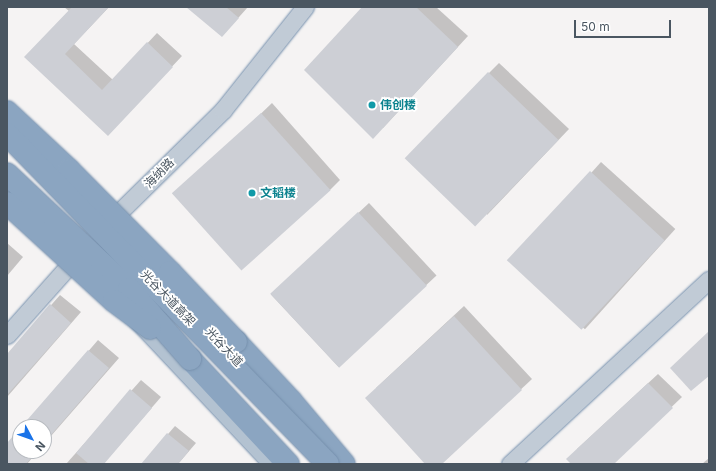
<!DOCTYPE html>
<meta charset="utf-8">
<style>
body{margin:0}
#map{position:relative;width:716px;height:471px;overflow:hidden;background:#f5f3f3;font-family:Inter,"Noto Sans SC",sans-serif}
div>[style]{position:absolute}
.shadow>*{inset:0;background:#0003;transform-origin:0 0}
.building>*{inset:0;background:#cdcfd5;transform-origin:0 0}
.roads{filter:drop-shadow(0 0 1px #7690ad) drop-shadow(0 0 1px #7690ad)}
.secondary>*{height:17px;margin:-8.5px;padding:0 8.5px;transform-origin:8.5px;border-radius:8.5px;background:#c1cbd6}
.primary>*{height:19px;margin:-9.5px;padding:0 9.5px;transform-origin:9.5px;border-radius:9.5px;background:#b3c2d1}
.highway>*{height:22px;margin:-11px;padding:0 11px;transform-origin:11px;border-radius:11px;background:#8ba5c1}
.bridges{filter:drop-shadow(0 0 1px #7690ad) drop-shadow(0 0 1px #7690ad)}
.highway-bridge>*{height:22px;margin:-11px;padding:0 11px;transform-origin:11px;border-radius:11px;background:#8ba5c1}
.dots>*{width:11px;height:11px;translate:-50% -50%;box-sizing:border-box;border:2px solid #fff;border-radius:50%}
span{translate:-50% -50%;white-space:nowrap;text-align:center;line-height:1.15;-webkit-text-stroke:3.5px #fff;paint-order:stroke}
.culture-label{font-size:12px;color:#0d838f;font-weight:700}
.left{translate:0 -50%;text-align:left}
.street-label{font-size:12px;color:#4a5661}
.frame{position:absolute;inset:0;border:8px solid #4a5661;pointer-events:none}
.north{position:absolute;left:12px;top:419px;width:40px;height:40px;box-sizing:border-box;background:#fff;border:1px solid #b7bbc0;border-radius:50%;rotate:131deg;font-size:11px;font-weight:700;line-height:16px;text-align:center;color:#4a5661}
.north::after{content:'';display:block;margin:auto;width:14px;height:18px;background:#1a73e8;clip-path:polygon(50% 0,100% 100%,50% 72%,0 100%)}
.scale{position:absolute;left:574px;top:20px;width:97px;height:18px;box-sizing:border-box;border:2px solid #4a5661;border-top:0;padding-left:5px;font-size:12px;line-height:14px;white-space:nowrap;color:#4a5661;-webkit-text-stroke:3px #fff;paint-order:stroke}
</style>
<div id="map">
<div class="shadow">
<div style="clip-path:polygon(64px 7px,109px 7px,74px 44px,113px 80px,157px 33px,182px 56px,118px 124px,26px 57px,69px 11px)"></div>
<div style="clip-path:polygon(188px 7px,248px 7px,222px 36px)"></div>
<div style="clip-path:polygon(363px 7px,436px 7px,468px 36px,383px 128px)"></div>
<div style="clip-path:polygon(499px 63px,569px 129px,487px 215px,489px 73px)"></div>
<div style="clip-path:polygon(272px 103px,340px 180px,330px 190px,185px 186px)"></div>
<div style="left:601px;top:162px;width:100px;height:135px;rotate:42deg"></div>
<div style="left:369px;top:203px;width:99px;height:134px;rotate:47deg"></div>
<div style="clip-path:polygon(7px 243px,23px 257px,7px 276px)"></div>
<div style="clip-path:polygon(60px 295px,81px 312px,7px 397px,7px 355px)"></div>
<div style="clip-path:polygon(464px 306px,532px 379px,441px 464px,427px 464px,376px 388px)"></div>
<div style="clip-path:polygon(98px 340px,119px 358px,44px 444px,44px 427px,23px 427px)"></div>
<div style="clip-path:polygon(658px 374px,682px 397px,612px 464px,573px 464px,577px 449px)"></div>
<div style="clip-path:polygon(141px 380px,161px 397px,103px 464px,66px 464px)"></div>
<div style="clip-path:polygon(175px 426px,196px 443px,178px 464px,142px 464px)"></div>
<div style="clip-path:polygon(20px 430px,20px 451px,38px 451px,27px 464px,7px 464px,7px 445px)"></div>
<div style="clip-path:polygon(709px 458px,709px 464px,702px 464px)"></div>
</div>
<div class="building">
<div style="clip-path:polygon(72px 7px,109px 7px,65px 54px,102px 90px,147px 42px,173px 67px,108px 136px,24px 57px)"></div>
<div style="clip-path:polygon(186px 7px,226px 7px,239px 18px,222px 37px)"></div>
<div style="clip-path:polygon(362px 7px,416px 7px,458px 47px,373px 139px,304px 70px)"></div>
<div style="left:488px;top:72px;width:98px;height:120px;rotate:44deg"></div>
<div style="left:261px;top:113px;width:104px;height:120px;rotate:48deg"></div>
<div style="left:590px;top:171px;width:102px;height:122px;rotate:43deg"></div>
<div style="left:358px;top:212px;width:101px;height:120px;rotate:47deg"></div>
<div style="clip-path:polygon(50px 304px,71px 323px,7px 395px,7px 354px)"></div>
<div style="clip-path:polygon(454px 316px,522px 390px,442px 464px,425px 464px,365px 398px)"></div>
<div style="clip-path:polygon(709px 331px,709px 376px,691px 391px,670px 368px)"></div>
<div style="clip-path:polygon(88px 350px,109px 368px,44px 443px,44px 427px,21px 427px)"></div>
<div style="clip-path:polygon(648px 383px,673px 408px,614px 464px,571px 464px,566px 459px)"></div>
<div style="clip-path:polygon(130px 389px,152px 408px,104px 464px,89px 464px,76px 453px)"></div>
<div style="clip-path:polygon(20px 428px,20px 451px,37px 451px,26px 464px,7px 464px,7px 443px)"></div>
<div style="clip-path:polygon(167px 433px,189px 451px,178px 464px,141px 464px)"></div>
</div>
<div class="roads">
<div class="secondary">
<div style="left:106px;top:225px;width:164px;rotate:-44.5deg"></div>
<div style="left:223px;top:110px;width:132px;rotate:-51.5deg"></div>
<div style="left:7px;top:335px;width:110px;rotate:-48.3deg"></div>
<div style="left:510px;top:464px;width:271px;rotate:-42.8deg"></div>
</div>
<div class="primary">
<div style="left:138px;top:320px;width:197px;rotate:46.8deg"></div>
</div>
<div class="highway">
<div style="left:236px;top:342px;width:81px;rotate:47deg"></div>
<div style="left:291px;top:401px;width:82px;rotate:49.9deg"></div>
<div style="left:190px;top:359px;width:144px;rotate:47deg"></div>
</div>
</div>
<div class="bridges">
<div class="highway-bridge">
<div style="left:7px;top:112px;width:85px;rotate:43.1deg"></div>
<div style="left:69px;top:170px;width:144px;rotate:45.3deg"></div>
<div style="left:170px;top:272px;width:96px;rotate:46.7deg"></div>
<div style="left:7px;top:134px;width:460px;rotate:45.8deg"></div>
<div style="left:7px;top:174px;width:168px;rotate:43.3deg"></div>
<div style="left:129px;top:289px;width:93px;rotate:48.9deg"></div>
<div style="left:7px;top:203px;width:145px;rotate:42.5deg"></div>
<div style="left:114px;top:301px;width:45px;rotate:36.9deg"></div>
</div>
</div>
<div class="dots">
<div style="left:372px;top:105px;background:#0f9aa8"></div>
<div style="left:252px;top:193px;background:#0f9aa8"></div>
</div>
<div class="culture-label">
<span class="left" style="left:380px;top:105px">伟创楼</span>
<span class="left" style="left:260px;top:193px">文韬楼</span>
</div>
<div class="street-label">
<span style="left:159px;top:173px;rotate:-45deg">海纳路</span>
<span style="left:168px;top:298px;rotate:46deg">光谷大道高架</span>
<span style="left:224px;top:347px;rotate:47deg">光谷大道</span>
</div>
<div class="frame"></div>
<div class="north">N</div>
<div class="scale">50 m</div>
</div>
